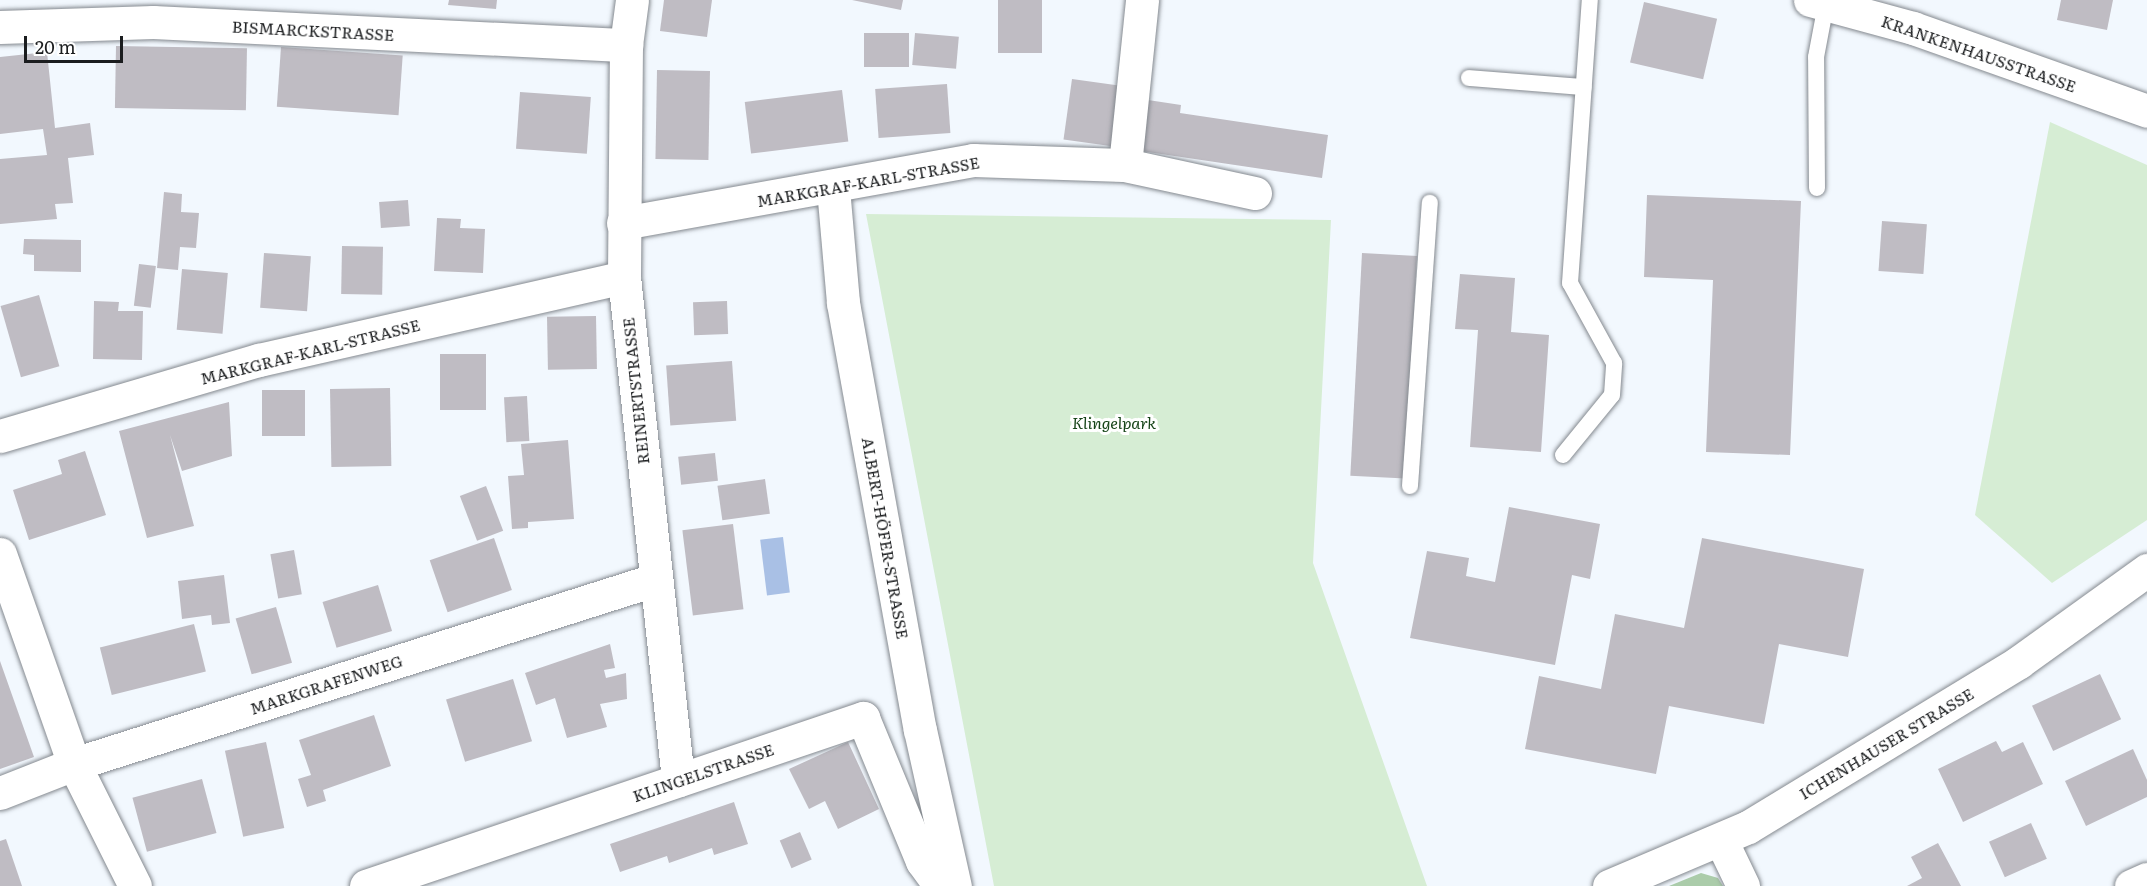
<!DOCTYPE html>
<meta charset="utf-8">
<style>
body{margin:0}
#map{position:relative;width:2147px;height:886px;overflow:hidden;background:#f2f8fe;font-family:Literata,serif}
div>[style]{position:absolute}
.green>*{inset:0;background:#d6edd4}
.forest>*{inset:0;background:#abccaa}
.water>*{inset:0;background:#a9c0e5;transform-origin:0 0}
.building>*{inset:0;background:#bfbcc3;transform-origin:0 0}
.roads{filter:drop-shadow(0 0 2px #84898f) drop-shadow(0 0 2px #84898f)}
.lane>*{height:16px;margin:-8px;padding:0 8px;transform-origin:8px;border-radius:8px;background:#fff}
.street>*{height:33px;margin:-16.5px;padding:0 16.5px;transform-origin:16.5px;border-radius:16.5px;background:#fff}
.secondary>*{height:33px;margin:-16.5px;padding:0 16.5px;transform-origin:16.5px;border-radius:16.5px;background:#fff}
span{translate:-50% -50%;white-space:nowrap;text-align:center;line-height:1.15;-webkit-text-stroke:6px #fff;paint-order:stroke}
.street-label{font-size:16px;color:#1b1d1f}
.park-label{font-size:16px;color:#154317;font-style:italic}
.scale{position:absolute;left:24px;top:36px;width:99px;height:27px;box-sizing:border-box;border:3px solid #1b1d1f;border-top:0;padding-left:8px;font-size:18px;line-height:21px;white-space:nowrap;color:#1b1d1f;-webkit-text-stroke:4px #fff;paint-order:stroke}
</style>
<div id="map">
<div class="green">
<div style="clip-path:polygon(2050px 122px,2147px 165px,2147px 520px,2052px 583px,1975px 515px)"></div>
<div style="clip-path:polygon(866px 214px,1331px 220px,1313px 563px,1427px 886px,994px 886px)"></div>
</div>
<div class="forest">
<div style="clip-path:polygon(1701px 873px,1718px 878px,1723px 886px,1669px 886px)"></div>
</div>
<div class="water">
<div style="left:783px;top:537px;width:56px;height:23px;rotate:83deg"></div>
</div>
<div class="building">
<div style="clip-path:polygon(449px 0,497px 0,496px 9px,448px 5px)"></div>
<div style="clip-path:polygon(664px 0,712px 0,707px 37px,660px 31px)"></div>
<div style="clip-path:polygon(852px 0,903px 0,901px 10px)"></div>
<div style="left:998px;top:0;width:44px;height:53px"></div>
<div style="clip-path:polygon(2061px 0,2113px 0,2107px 30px,2057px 20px)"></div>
<div style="left:1644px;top:2px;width:75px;height:62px;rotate:13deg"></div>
<div style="left:864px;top:33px;width:45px;height:34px"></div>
<div style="left:915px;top:33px;width:44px;height:32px;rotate:5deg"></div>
<div style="left:116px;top:46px;width:131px;height:62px;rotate:1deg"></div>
<div style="left:281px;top:47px;width:122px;height:60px;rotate:4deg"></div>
<div style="clip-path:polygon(47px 52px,55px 128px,90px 123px,94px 155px,68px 158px,73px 203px,55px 204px,57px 219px,0 224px,0 159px,47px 155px,43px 129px,0 134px,0 57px)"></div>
<div style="left:657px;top:70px;width:53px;height:89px;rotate:1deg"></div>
<div style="left:1072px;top:79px;width:49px;height:61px;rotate:8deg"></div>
<div style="left:947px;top:84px;width:49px;height:72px;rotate:86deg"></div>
<div style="left:842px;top:90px;width:52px;height:98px;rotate:83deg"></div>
<div style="left:520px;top:92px;width:71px;height:57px;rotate:4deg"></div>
<div style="clip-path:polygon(1148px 100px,1181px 105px,1180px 113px,1328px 135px,1322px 178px,1141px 151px)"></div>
<div style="clip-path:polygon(164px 192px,182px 194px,181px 212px,199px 213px,196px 248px,180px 247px,178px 270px,157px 268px)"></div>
<div style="clip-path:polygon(1647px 195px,1801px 201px,1790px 455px,1706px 452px,1713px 280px,1644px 277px)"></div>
<div style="left:408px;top:200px;width:26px;height:29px;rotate:86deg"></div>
<div style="clip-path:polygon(437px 218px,461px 219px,460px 228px,485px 229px,483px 273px,434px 271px)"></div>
<div style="left:1882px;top:221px;width:45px;height:50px;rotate:4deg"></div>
<div style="clip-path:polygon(24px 239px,81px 240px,81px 272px,34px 271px,34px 255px,23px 254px)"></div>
<div style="left:342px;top:246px;width:41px;height:48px;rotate:1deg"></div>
<div style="left:264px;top:253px;width:47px;height:55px;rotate:4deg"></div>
<div style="left:1362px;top:253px;width:55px;height:223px;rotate:3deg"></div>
<div style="left:139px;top:264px;width:17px;height:42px;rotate:7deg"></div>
<div style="left:182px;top:269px;width:46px;height:61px;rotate:5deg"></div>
<div style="clip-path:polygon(1460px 274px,1515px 278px,1511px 332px,1549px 335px,1541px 452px,1470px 447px,1478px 330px,1455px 329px)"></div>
<div style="left:39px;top:295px;width:74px;height:40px;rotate:74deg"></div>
<div style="clip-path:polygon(94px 301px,119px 302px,118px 311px,143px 311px,142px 360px,93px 359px)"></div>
<div style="left:727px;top:301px;width:33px;height:34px;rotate:88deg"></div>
<div style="left:596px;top:316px;width:53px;height:49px;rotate:89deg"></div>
<div style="left:440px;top:354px;width:46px;height:56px"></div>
<div style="left:732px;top:361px;width:60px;height:66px;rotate:86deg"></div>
<div style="left:390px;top:388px;width:78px;height:60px;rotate:89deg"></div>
<div style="left:262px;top:390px;width:43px;height:46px"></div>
<div style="left:527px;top:396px;width:45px;height:23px;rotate:87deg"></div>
<div style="clip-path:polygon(229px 402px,232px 456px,182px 471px,170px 435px,194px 526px,147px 538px,119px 431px)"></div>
<div style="clip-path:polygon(568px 440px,574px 519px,528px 522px,528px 528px,512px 529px,508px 476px,524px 475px,521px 444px)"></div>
<div style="clip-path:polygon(85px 451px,106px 515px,29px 540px,13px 490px,62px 474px,58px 460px)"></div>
<div style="left:715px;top:453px;width:28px;height:37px;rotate:84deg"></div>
<div style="left:765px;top:479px;width:35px;height:48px;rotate:82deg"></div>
<div style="left:486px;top:486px;width:48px;height:28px;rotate:69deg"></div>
<div style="clip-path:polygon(1509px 507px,1600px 524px,1590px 579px,1572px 575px,1555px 665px,1410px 638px,1427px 551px,1469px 558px,1466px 576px,1495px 582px)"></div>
<div style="left:733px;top:524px;width:86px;height:51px;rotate:83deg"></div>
<div style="left:494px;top:538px;width:55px;height:68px;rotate:71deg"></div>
<div style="clip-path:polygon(1702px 538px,1864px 569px,1848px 657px,1779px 644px,1764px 724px,1669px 706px,1656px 774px,1525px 749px,1539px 676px,1601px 689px,1615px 614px,1684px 628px)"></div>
<div style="left:294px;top:550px;width:45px;height:24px;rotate:80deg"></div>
<div style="clip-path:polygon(224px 575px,230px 623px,212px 625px,211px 615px,182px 619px,178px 581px)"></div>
<div style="left:378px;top:585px;width:48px;height:58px;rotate:73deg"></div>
<div style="left:276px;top:607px;width:58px;height:42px;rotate:74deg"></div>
<div style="left:194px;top:624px;width:49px;height:97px;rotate:76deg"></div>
<div style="clip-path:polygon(610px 644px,615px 668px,604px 670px,606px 678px,626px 673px,627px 699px,600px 704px,607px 727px,567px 738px,555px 698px,536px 705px,525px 673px)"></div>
<div style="clip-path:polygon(0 661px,34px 757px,0 769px)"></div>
<div style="left:2100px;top:674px;width:50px;height:75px;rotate:65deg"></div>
<div style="left:513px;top:679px;width:65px;height:70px;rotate:73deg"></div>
<div style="clip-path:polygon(374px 715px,391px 766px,323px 790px,326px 801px,307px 807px,298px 779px,311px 775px,299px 740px)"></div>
<div style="clip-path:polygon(1996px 741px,2002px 752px,2023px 742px,2043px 784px,1963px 822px,1938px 769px)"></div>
<div style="left:266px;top:742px;width:88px;height:42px;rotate:78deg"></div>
<div style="clip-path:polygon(848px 742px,879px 809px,838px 829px,825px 801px,809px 809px,789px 769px)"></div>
<div style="clip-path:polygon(2133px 749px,2147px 780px,2147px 797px,2086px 826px,2065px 781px)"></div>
<div style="left:202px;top:779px;width:56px;height:72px;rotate:75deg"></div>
<div style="clip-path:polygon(734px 802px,748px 844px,714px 855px,712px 848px,669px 863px,667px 856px,620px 872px,610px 844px)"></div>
<div style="left:2031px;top:823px;width:39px;height:46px;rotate:66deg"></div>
<div style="left:800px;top:832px;width:30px;height:22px;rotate:67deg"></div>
<div style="clip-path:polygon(6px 839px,22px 886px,0 886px,0 841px)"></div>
<div style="clip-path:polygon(1938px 843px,1961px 886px,1907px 886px,1922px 878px,1911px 857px)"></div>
</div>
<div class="roads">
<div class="lane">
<div style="left:1469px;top:78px;width:115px;rotate:4.5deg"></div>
<div style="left:1817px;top:188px;width:131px;rotate:-90.4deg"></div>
<div style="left:1816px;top:57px;width:54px;rotate:-79.3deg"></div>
<div style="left:1563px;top:455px;width:77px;rotate:-50.8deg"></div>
<div style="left:1612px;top:395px;width:32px;rotate:-86deg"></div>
<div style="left:1614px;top:363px;width:91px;rotate:-118.8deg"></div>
<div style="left:1570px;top:283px;width:284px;rotate:-86deg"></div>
<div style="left:1410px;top:486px;width:284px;rotate:-86deg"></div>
</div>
<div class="street">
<div style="left:632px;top:0;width:45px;rotate:97.6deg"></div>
<div style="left:626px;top:45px;width:232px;rotate:90.5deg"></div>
<div style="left:624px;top:277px;width:506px;rotate:83.87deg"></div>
<div style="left:0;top:27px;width:153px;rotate:-1.9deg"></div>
<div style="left:153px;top:22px;width:474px;rotate:2.8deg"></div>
<div style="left:1125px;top:165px;width:166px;rotate:-84.1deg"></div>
<div style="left:833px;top:188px;width:115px;rotate:85deg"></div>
<div style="left:843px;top:303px;width:434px;rotate:79.8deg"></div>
<div style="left:920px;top:730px;width:160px;rotate:77.4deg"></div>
<div style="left:623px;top:223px;width:356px;rotate:-10.2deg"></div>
<div style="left:973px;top:160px;width:152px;rotate:1.9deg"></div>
<div style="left:1125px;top:165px;width:133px;rotate:12.2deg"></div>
<div style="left:0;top:436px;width:270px;rotate:-16.4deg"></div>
<div style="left:259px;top:360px;width:374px;rotate:-12.8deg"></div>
<div style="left:0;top:554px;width:223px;rotate:70.6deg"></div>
<div style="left:74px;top:764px;width:136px;rotate:63.4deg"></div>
<div style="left:0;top:793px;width:79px;rotate:-21.4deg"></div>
<div style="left:74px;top:764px;width:608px;rotate:-17.6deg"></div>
<div style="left:1721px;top:840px;width:51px;rotate:64.4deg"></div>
<div style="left:366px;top:886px;width:525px;rotate:-18.68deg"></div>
<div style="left:863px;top:718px;width:155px;rotate:67.6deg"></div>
<div style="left:922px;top:861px;width:31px;rotate:54deg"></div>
<div style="left:1609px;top:886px;width:151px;rotate:-23deg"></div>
<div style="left:1748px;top:827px;width:317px;rotate:-31.3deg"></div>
<div style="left:2019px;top:662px;width:158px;rotate:-35.7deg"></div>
<div style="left:2131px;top:886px;width:17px;rotate:-24deg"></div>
</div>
<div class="secondary">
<div style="left:1810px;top:0;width:107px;rotate:15.2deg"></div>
<div style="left:1913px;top:28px;width:248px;rotate:19.5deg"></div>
</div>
</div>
<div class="street-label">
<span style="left:313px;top:30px;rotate:3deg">BISMARCKSTRASSE</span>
<span style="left:1979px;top:53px;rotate:19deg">KRANKENHAUSSTRASSE</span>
<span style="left:868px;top:181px;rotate:-10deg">MARKGRAF-KARL-STRASSE</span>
<span style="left:310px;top:351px;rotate:-14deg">MARKGRAF-KARL-STRASSE</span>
<span style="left:635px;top:391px;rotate:-96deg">REINERTSTRASSE</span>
<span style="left:886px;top:538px;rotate:80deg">ALBERT-HÖFER-STRASSE</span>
<span style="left:326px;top:684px;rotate:-18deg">MARKGRAFENWEG</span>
<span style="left:1886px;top:743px;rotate:-31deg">ICHENHAUSER STRASSE</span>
<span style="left:703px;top:772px;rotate:-19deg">KLINGELSTRASSE</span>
</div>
<div class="park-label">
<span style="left:1114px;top:422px">Klingelpark</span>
</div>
<div class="scale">20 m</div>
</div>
